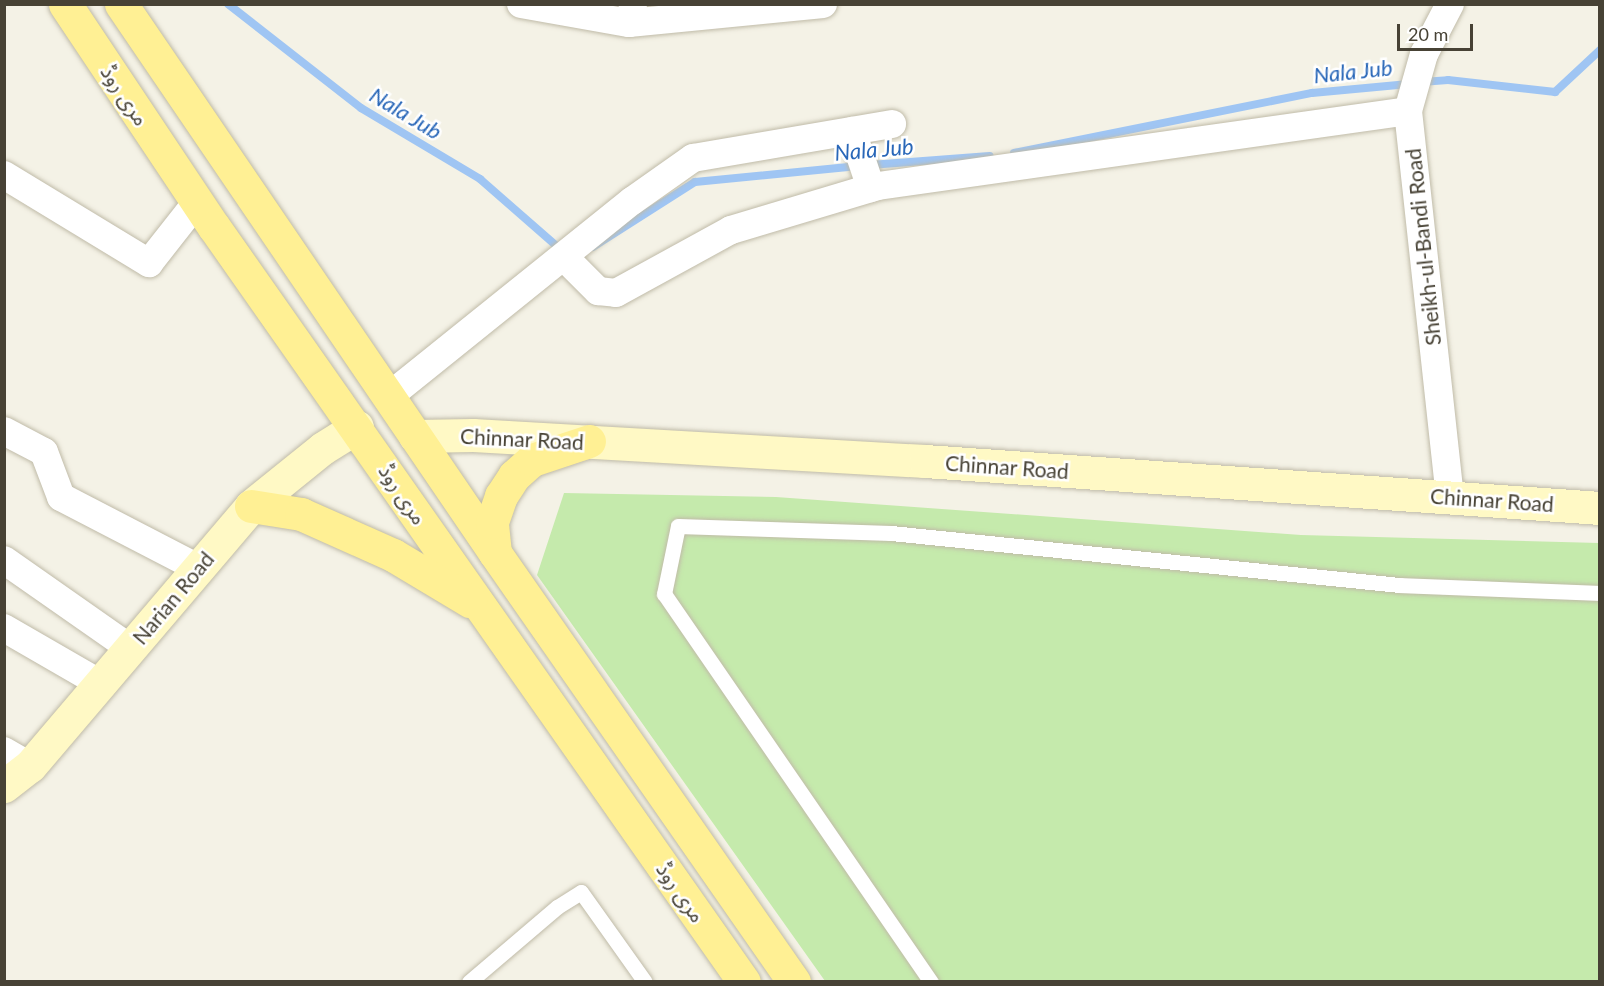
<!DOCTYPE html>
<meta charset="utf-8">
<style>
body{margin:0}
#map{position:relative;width:1604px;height:986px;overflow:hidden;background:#f4f2e6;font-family:Lato,"Noto Sans Arabic",sans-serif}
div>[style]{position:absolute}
.green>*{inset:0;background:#c5eaac}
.stream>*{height:8px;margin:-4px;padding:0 4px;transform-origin:4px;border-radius:4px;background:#9fc5f3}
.roads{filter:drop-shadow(0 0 2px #c0bba8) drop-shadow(0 0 2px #c0bba8)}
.service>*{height:15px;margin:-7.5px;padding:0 7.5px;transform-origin:7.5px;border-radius:7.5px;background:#fff}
.minor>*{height:28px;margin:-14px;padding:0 14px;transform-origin:14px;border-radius:14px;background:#fff}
.secondary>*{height:33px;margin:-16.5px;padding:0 16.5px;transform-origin:16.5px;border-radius:16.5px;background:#fff9c5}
.primary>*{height:33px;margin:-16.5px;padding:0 16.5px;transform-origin:16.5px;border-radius:16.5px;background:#fff094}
span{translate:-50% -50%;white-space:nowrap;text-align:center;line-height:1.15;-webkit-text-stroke:5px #fff;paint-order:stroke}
.street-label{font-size:21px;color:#474235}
.water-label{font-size:22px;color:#2967b8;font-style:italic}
.frame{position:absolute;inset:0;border:6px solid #474235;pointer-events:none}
.scale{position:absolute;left:1397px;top:24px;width:76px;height:27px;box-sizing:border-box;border:3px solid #474235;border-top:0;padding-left:8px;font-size:18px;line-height:21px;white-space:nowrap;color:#474235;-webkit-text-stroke:4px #fff;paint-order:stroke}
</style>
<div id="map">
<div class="green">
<div style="clip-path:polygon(564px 493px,776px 497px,1301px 535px,1599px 543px,1599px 981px,825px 981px,537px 575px)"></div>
</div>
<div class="stream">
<div style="left:228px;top:4px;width:169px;rotate:38deg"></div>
<div style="left:361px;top:108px;width:139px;rotate:30.8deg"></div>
<div style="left:480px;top:179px;width:106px;rotate:41.2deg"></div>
<div style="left:1421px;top:82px;width:27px;rotate:-4deg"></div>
<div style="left:1448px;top:80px;width:108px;rotate:6.4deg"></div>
<div style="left:1555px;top:92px;width:62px;rotate:-43deg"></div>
<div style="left:1014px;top:153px;width:304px;rotate:-11.4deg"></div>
<div style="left:1312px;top:93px;width:97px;rotate:-5.3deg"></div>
<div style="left:870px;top:165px;width:120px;rotate:-4.3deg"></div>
<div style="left:593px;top:247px;width:121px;rotate:-32.5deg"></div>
<div style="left:695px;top:182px;width:164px;rotate:-5.6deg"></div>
</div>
<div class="roads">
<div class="service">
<div style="left:469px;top:982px;width:116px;rotate:-40.4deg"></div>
<div style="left:557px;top:907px;width:28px;rotate:-32deg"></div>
<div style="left:581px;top:892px;width:110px;rotate:54.6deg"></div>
<div style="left:931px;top:982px;width:471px;rotate:-124.5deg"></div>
<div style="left:664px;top:594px;width:69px;rotate:-78.4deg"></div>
<div style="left:678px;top:526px;width:213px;rotate:1.9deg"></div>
<div style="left:891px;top:533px;width:511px;rotate:5.84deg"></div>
<div style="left:1399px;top:585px;width:201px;rotate:2.3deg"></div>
</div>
<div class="minor">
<div style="left:521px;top:4px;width:110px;rotate:10deg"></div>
<div style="left:629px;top:23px;width:16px;rotate:-76deg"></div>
<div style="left:1450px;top:4px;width:56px;rotate:117.5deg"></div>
<div style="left:1424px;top:54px;width:59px;rotate:105.7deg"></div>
<div style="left:1408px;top:111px;width:388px;rotate:83.8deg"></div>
<div style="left:629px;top:23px;width:195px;rotate:-5.6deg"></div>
<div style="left:852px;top:131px;width:60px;rotate:71.6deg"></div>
<div style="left:4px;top:175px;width:170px;rotate:31.3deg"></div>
<div style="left:149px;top:263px;width:78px;rotate:-51.8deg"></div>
<div style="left:565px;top:258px;width:47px;rotate:45deg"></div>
<div style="left:598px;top:291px;width:18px;rotate:6deg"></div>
<div style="left:616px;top:293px;width:131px;rotate:-28.7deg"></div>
<div style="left:731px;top:230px;width:153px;rotate:-16.7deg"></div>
<div style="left:878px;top:186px;width:535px;rotate:-8.05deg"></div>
<div style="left:388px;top:397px;width:313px;rotate:-38.8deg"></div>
<div style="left:632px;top:201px;width:75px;rotate:-35.2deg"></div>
<div style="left:693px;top:158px;width:202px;rotate:-9.7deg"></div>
<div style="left:4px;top:431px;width:45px;rotate:27.7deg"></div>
<div style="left:44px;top:452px;width:48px;rotate:69.3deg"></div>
<div style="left:61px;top:497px;width:157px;rotate:27.4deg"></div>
<div style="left:4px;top:560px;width:155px;rotate:35deg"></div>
<div style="left:4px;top:628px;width:112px;rotate:30deg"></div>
<div style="left:4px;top:751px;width:30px;rotate:30deg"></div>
</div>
<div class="secondary">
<div style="left:415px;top:436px;width:58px;rotate:-1deg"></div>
<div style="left:473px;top:435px;width:453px;rotate:3.3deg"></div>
<div style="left:925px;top:461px;width:677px;rotate:3.98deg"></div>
<div style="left:4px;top:786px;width:33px;rotate:-38deg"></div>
<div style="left:30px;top:766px;width:341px;rotate:-49.6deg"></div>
<div style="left:251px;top:506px;width:92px;rotate:-38.9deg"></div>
<div style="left:323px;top:448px;width:40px;rotate:-32deg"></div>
</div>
<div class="primary">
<div style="left:65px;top:4px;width:268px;rotate:56.3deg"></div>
<div style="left:214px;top:227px;width:922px;rotate:54.93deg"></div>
<div style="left:121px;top:4px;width:664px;rotate:55.74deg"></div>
<div style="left:495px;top:553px;width:523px;rotate:55.12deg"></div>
<div style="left:251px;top:506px;width:51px;rotate:9.1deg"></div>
<div style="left:301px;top:514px;width:101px;rotate:24deg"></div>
<div style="left:393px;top:555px;width:90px;rotate:30.9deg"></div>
<div style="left:495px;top:553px;width:31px;rotate:-96deg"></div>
<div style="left:492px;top:522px;width:28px;rotate:-71deg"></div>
<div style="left:501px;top:496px;width:24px;rotate:-57deg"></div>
<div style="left:514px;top:476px;width:24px;rotate:-42deg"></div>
<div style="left:532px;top:460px;width:60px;rotate:-18.4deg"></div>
</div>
</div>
<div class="street-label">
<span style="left:125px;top:95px;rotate:56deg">مری روڈ</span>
<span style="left:1423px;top:247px;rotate:-96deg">Sheikh-ul-Bandi Road</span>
<span style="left:522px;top:439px;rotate:3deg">Chinnar Road</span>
<span style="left:1007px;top:467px;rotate:4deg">Chinnar Road</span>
<span style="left:403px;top:494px;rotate:56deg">مری روڈ</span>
<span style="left:1492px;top:500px;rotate:4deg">Chinnar Road</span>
<span style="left:173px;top:598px;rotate:-50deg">Narian Road</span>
<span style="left:681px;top:892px;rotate:55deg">مری روڈ</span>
</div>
<div class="water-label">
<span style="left:1353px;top:71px;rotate:-6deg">Nala Jub</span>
<span style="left:406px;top:113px;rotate:31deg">Nala Jub</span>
<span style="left:874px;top:149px;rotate:-5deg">Nala Jub</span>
</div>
<div class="frame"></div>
<div class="scale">20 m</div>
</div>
